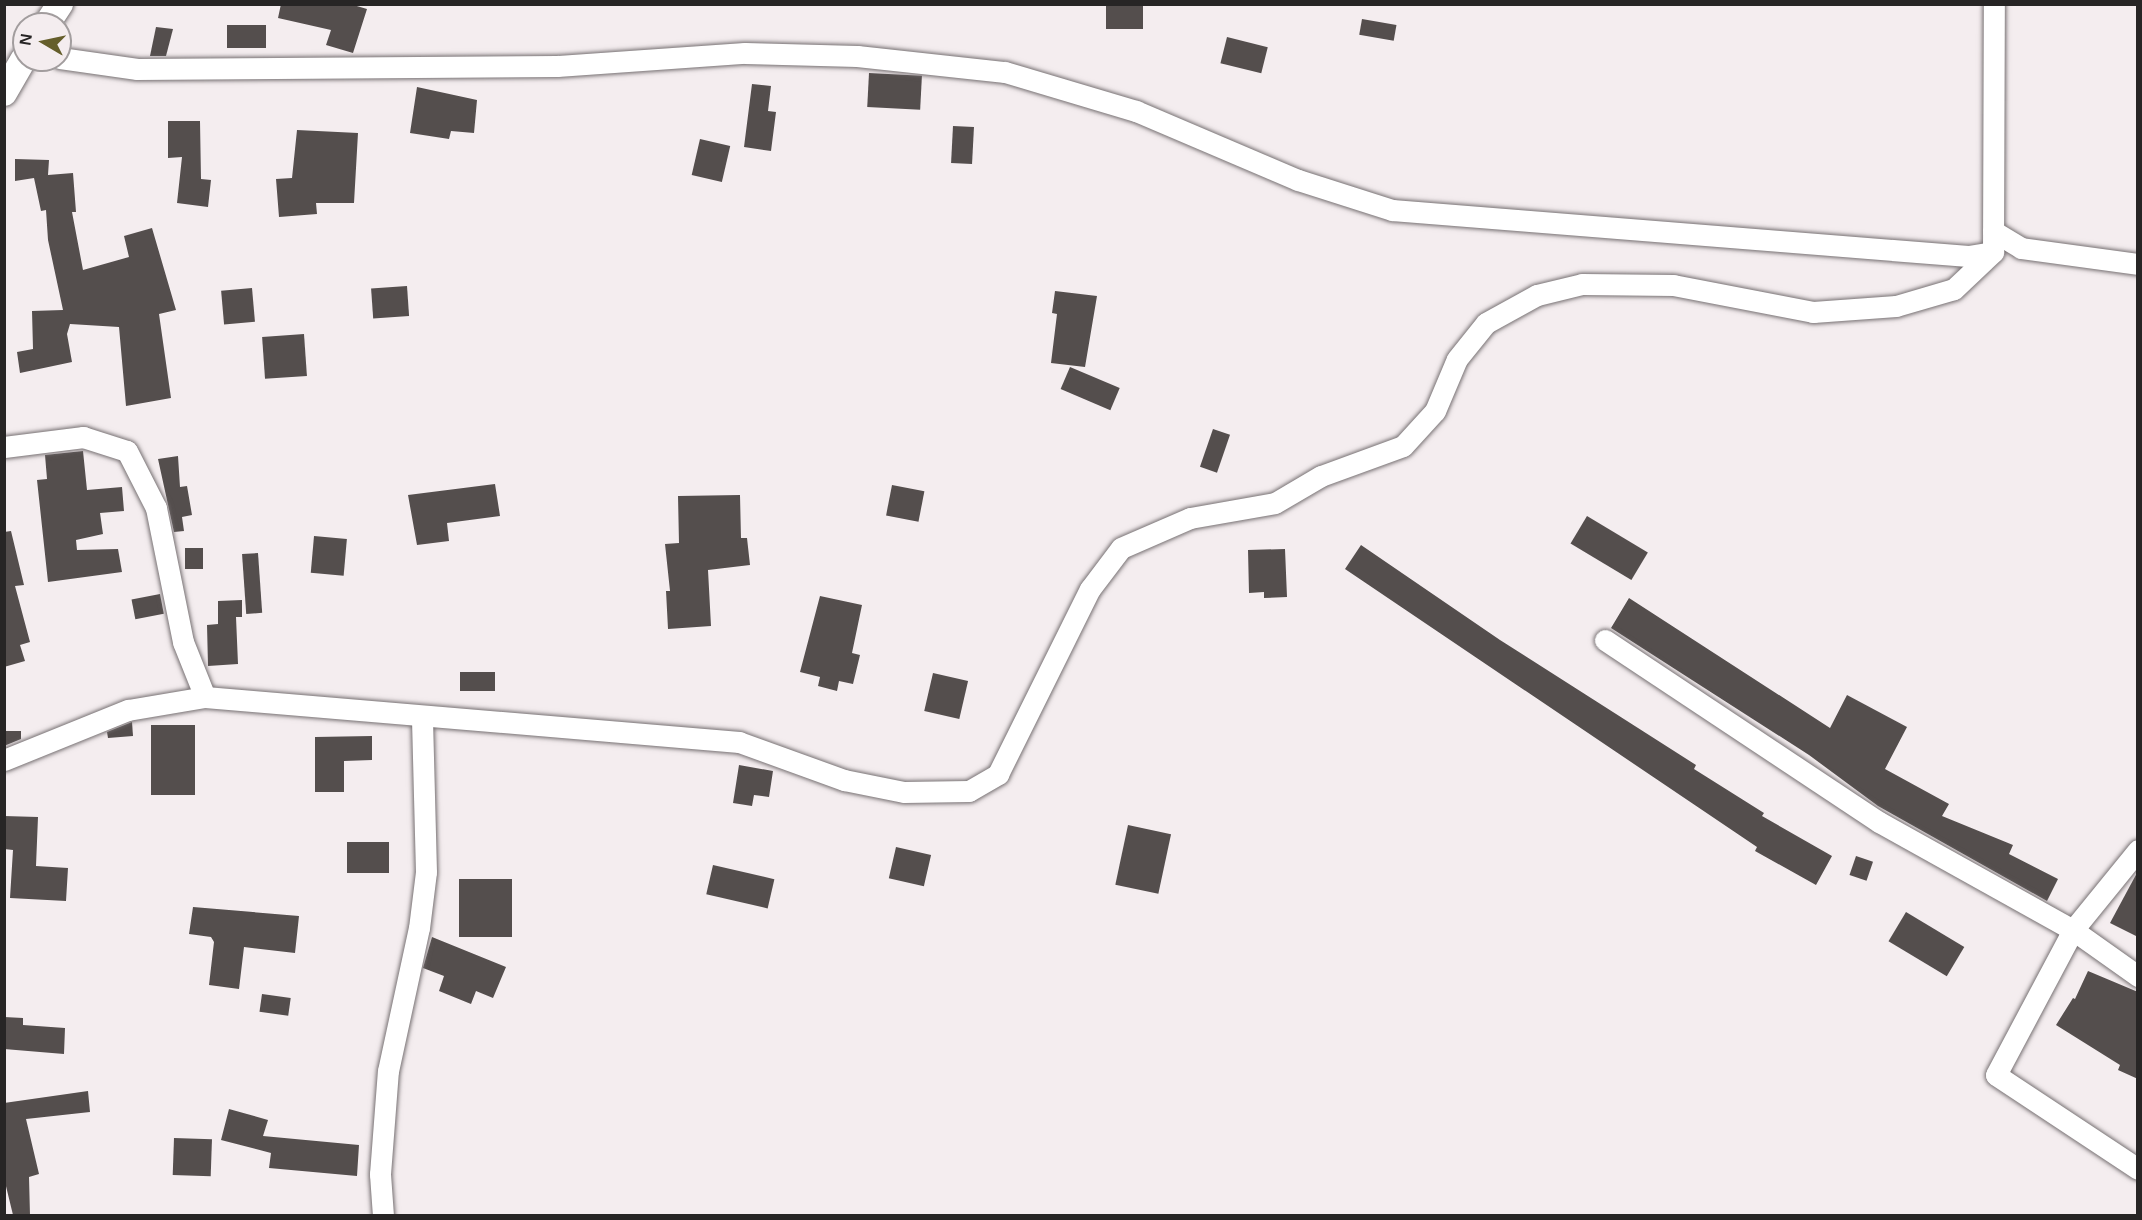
<!DOCTYPE html>
<style>
body{margin:0}
#map{position:relative;width:2142px;height:1220px;overflow:hidden;background:#f4edef;font-family:Arial,sans-serif}
div>[style]{position:absolute}
.building>*{inset:0;background:#544e4d;transform-origin:0 0}
.roads{filter:drop-shadow(0 0 2px #777173) drop-shadow(0 0 2px #777173)}
.minor>*{height:21px;margin:-10.5px;padding:0 10.5px;transform-origin:10.5px;border-radius:10.5px;background:#fff}
.tertiary>*{height:26px;margin:-13px;padding:0 13px;transform-origin:13px;border-radius:13px;background:#fff}
span{translate:-50% -50%;white-space:nowrap;text-align:center;line-height:1.15;-webkit-text-stroke:6px #f4edef;paint-order:stroke}
.frame{position:absolute;inset:0;border:6px solid #272525;pointer-events:none}
.north{position:absolute;left:12px;top:12px;width:60px;height:60px;box-sizing:border-box;background:#f4edef;border:2px solid #a29d9e;border-radius:50%;rotate:279deg;font-size:16px;font-weight:700;line-height:24px;text-align:center;color:#272525}
.north::after{content:'';display:block;margin:auto;width:21px;height:27px;background:#655e2b;clip-path:polygon(50% 0,100% 100%,50% 72%,0 100%)}
</style>
<div id="map">
<div class="building">
<div style="clip-path:polygon(281px 4px,350px 4px,367px 9px,353px 53px,326px 45px,331px 30px,278px 18px)"></div>
<div style="left:1106px;top:4px;width:37px;height:25px"></div>
<div style="left:1362px;top:19px;width:35px;height:16px;rotate:10deg"></div>
<div style="left:266px;top:25px;width:23px;height:39px;rotate:90deg"></div>
<div style="clip-path:polygon(156px 27px,173px 29px,166px 56px,150px 56px)"></div>
<div style="left:1227px;top:37px;width:42px;height:27px;rotate:14deg"></div>
<div style="left:869px;top:73px;width:53px;height:34px;rotate:3deg"></div>
<div style="clip-path:polygon(752px 84px,771px 86px,768px 111px,776px 112px,771px 151px,744px 147px)"></div>
<div style="clip-path:polygon(417px 87px,477px 100px,474px 133px,451px 131px,449px 139px,410px 133px)"></div>
<div style="clip-path:polygon(168px 121px,200px 121px,201px 179px,211px 180px,208px 207px,177px 203px,182px 157px,168px 158px)"></div>
<div style="left:953px;top:126px;width:21px;height:37px;rotate:3deg"></div>
<div style="clip-path:polygon(297px 130px,358px 133px,354px 203px,316px 203px,317px 214px,279px 217px,276px 179px,292px 178px)"></div>
<div style="left:700px;top:139px;width:31px;height:37px;rotate:13deg"></div>
<div style="clip-path:polygon(15px 159px,49px 160px,48px 175px,73px 173px,76px 212px,72px 212px,83px 270px,129px 257px,124px 236px,152px 228px,176px 310px,159px 314px,171px 398px,126px 406px,119px 327px,70px 324px,67px 334px,72px 362px,20px 373px,17px 352px,33px 349px,32px 311px,63px 310px,48px 240px,46px 210px,41px 211px,34px 178px,15px 181px)"></div>
<div style="left:407px;top:286px;width:30px;height:36px;rotate:86deg"></div>
<div style="left:252px;top:288px;width:34px;height:31px;rotate:85deg"></div>
<div style="clip-path:polygon(1055px 291px,1097px 296px,1085px 367px,1051px 363px,1057px 314px,1052px 313px)"></div>
<div style="left:304px;top:334px;width:42px;height:42px;rotate:86deg"></div>
<div style="left:1070px;top:367px;width:54px;height:24px;rotate:23deg"></div>
<div style="left:1213px;top:429px;width:18px;height:40px;rotate:19deg"></div>
<div style="clip-path:polygon(83px 451px,87px 490px,122px 487px,124px 511px,100px 513px,103px 534px,76px 540px,77px 550px,118px 549px,122px 572px,48px 582px,37px 480px,47px 479px,45px 455px)"></div>
<div style="clip-path:polygon(178px 456px,180px 487px,187px 486px,192px 515px,182px 517px,184px 531px,174px 532px,158px 459px)"></div>
<div style="clip-path:polygon(495px 484px,500px 516px,447px 523px,449px 541px,417px 545px,408px 495px)"></div>
<div style="left:892px;top:485px;width:33px;height:31px;rotate:11deg"></div>
<div style="clip-path:polygon(740px 495px,741px 538px,747px 538px,750px 565px,708px 570px,711px 626px,668px 629px,666px 591px,670px 591px,665px 544px,679px 543px,678px 496px)"></div>
<div style="left:1587px;top:516px;width:71px;height:32px;rotate:31deg"></div>
<div style="clip-path:polygon(11px 531px,24px 585px,15px 586px,30px 642px,20px 645px,25px 661px,4px 667px,4px 532px)"></div>
<div style="left:314px;top:536px;width:33px;height:37px;rotate:5deg"></div>
<div style="clip-path:polygon(1361px 545px,1500px 640px,1696px 765px,1694px 769px,1764px 813px,1762px 816px,1832px 856px,1816px 885px,1755px 851px,1757px 847px,1345px 569px)"></div>
<div style="left:185px;top:548px;width:18px;height:21px"></div>
<div style="clip-path:polygon(1285px 549px,1287px 597px,1264px 598px,1264px 592px,1249px 593px,1248px 550px)"></div>
<div style="left:258px;top:553px;width:60px;height:16px;rotate:86deg"></div>
<div style="left:160px;top:594px;width:20px;height:29px;rotate:79deg"></div>
<div style="clip-path:polygon(820px 596px,862px 605px,852px 653px,860px 655px,853px 684px,839px 681px,837px 691px,818px 686px,820px 677px,800px 672px)"></div>
<div style="clip-path:polygon(1629px 598px,1830px 728px,1847px 695px,1907px 727px,1885px 769px,1949px 804px,1942px 816px,2013px 845px,2009px 854px,2058px 879px,2047px 901px,1878px 806px,1809px 755px,1611px 628px)"></div>
<div style="clip-path:polygon(242px 600px,242px 617px,236px 617px,238px 664px,208px 666px,207px 625px,218px 624px,218px 601px)"></div>
<div style="left:460px;top:672px;width:35px;height:19px"></div>
<div style="left:933px;top:673px;width:36px;height:39px;rotate:13deg"></div>
<div style="clip-path:polygon(132px 722px,133px 736px,108px 738px,107px 732px)"></div>
<div style="left:151px;top:725px;width:44px;height:70px"></div>
<div style="clip-path:polygon(4px 731px,21px 731px,21px 739px,4px 746px)"></div>
<div style="clip-path:polygon(372px 736px,372px 760px,344px 761px,344px 792px,315px 792px,315px 737px)"></div>
<div style="clip-path:polygon(739px 765px,773px 771px,769px 797px,754px 795px,752px 806px,733px 803px)"></div>
<div style="clip-path:polygon(4px 816px,38px 817px,36px 866px,68px 868px,66px 901px,10px 898px,13px 850px,4px 849px)"></div>
<div style="left:1128px;top:825px;width:44px;height:61px;rotate:12deg"></div>
<div style="left:347px;top:842px;width:42px;height:31px"></div>
<div style="left:896px;top:847px;width:36px;height:32px;rotate:13deg"></div>
<div style="left:1856px;top:856px;width:18px;height:20px;rotate:19deg"></div>
<div style="left:713px;top:865px;width:63px;height:30px;rotate:13deg"></div>
<div style="clip-path:polygon(2138px 871px,2138px 937px,2110px 923px)"></div>
<div style="left:459px;top:879px;width:53px;height:58px"></div>
<div style="clip-path:polygon(193px 907px,299px 916px,295px 953px,244px 947px,239px 989px,209px 985px,214px 942px,211px 937px,189px 934px)"></div>
<div style="left:1906px;top:912px;width:68px;height:34px;rotate:31deg"></div>
<div style="clip-path:polygon(432px 937px,506px 967px,493px 998px,476px 991px,471px 1004px,439px 991px,444px 976px,423px 968px)"></div>
<div style="clip-path:polygon(2088px 971px,2138px 992px,2138px 1079px,2118px 1070px,2120px 1065px,2056px 1025px,2073px 998px,2075px 999px)"></div>
<div style="left:262px;top:994px;width:29px;height:18px;rotate:8deg"></div>
<div style="clip-path:polygon(4px 1017px,23px 1018px,23px 1025px,65px 1028px,64px 1054px,4px 1049px)"></div>
<div style="clip-path:polygon(88px 1091px,90px 1112px,26px 1119px,39px 1174px,29px 1177px,30px 1215px,13px 1215px,4px 1178px,4px 1103px)"></div>
<div style="clip-path:polygon(229px 1109px,268px 1120px,263px 1136px,359px 1145px,357px 1176px,269px 1168px,271px 1153px,221px 1140px)"></div>
<div style="left:174px;top:1138px;width:38px;height:37px;rotate:2deg"></div>
</div>
<div class="roads">
<div class="minor">
<div style="left:60px;top:58px;width:78px;rotate:8.1deg"></div>
<div style="left:137px;top:69px;width:420px;rotate:-0.4deg"></div>
<div style="left:557px;top:66px;width:188px;rotate:-4deg"></div>
<div style="left:745px;top:53px;width:112px;rotate:1.5deg"></div>
<div style="left:857px;top:56px;width:149px;rotate:6.2deg"></div>
<div style="left:1005px;top:72px;width:137px;rotate:16.6deg"></div>
<div style="left:1136px;top:111px;width:176px;rotate:23.1deg"></div>
<div style="left:1298px;top:180px;width:99px;rotate:17.7deg"></div>
<div style="left:1392px;top:210px;width:578px;rotate:4.57deg"></div>
<div style="left:1968px;top:256px;width:25px;rotate:-9deg"></div>
<div style="left:1993px;top:252px;width:248px;rotate:-89.8deg"></div>
<div style="left:1993px;top:231px;width:33px;rotate:31deg"></div>
<div style="left:2021px;top:248px;width:118px;rotate:7.8deg"></div>
<div style="left:4px;top:447px;width:80px;rotate:-7.2deg"></div>
<div style="left:83px;top:437px;width:46px;rotate:17.7deg"></div>
<div style="left:127px;top:451px;width:64px;rotate:63deg"></div>
<div style="left:156px;top:508px;width:137px;rotate:78.6deg"></div>
<div style="left:183px;top:642px;width:59px;rotate:68.2deg"></div>
<div style="left:1605px;top:640px;width:329px;rotate:33.6deg"></div>
<div style="left:1879px;top:822px;width:222px;rotate:29.1deg"></div>
<div style="left:2073px;top:930px;width:80px;rotate:35.3deg"></div>
<div style="left:4px;top:760px;width:134px;rotate:-22deg"></div>
<div style="left:128px;top:710px;width:78px;rotate:-9.6deg"></div>
<div style="left:205px;top:697px;width:536px;rotate:4.82deg"></div>
<div style="left:739px;top:742px;width:112px;rotate:19.9deg"></div>
<div style="left:844px;top:780px;width:61px;rotate:11.3deg"></div>
<div style="left:904px;top:792px;width:65px;rotate:-0.9deg"></div>
<div style="left:969px;top:791px;width:34px;rotate:-30deg"></div>
<div style="left:998px;top:774px;width:207px;rotate:-63.6deg"></div>
<div style="left:1090px;top:589px;width:51px;rotate:-52.9deg"></div>
<div style="left:1121px;top:548px;width:75px;rotate:-23.5deg"></div>
<div style="left:1190px;top:518px;width:86px;rotate:-10deg"></div>
<div style="left:1275px;top:503px;width:53px;rotate:-30.4deg"></div>
<div style="left:1321px;top:476px;width:87px;rotate:-20.1deg"></div>
<div style="left:1403px;top:446px;width:47px;rotate:-47.6deg"></div>
<div style="left:1435px;top:411px;width:56px;rotate:-67.1deg"></div>
<div style="left:1457px;top:359px;width:46px;rotate:-51.1deg"></div>
<div style="left:1486px;top:323px;width:58px;rotate:-28.8deg"></div>
<div style="left:1537px;top:295px;width:46px;rotate:-13.7deg"></div>
<div style="left:1582px;top:284px;width:91px;rotate:0.6deg"></div>
<div style="left:1673px;top:285px;width:143px;rotate:10.9deg"></div>
<div style="left:1813px;top:312px;width:83px;rotate:-4.1deg"></div>
<div style="left:1896px;top:306px;width:60px;rotate:-16.3deg"></div>
<div style="left:1954px;top:289px;width:54px;rotate:-43.5deg"></div>
<div style="left:2138px;top:850px;width:103px;rotate:129.1deg"></div>
<div style="left:2073px;top:930px;width:164px;rotate:118deg"></div>
<div style="left:1996px;top:1075px;width:170px;rotate:33.5deg"></div>
<div style="left:383px;top:1216px;width:42px;rotate:-94.1deg"></div>
<div style="left:380px;top:1174px;width:103px;rotate:-85.6deg"></div>
<div style="left:388px;top:1071px;width:146px;rotate:-77.8deg"></div>
<div style="left:419px;top:928px;width:56px;rotate:-82.9deg"></div>
<div style="left:426px;top:872px;width:155px;rotate:-91.5deg"></div>
</div>
<div class="tertiary">
<div style="left:47px;top:24px;width:24px;rotate:-57deg"></div>
<div style="left:4px;top:93px;width:39px;rotate:-60deg"></div>
</div>
</div>
<div class="frame"></div>
<div class="north">N</div>
</div>
